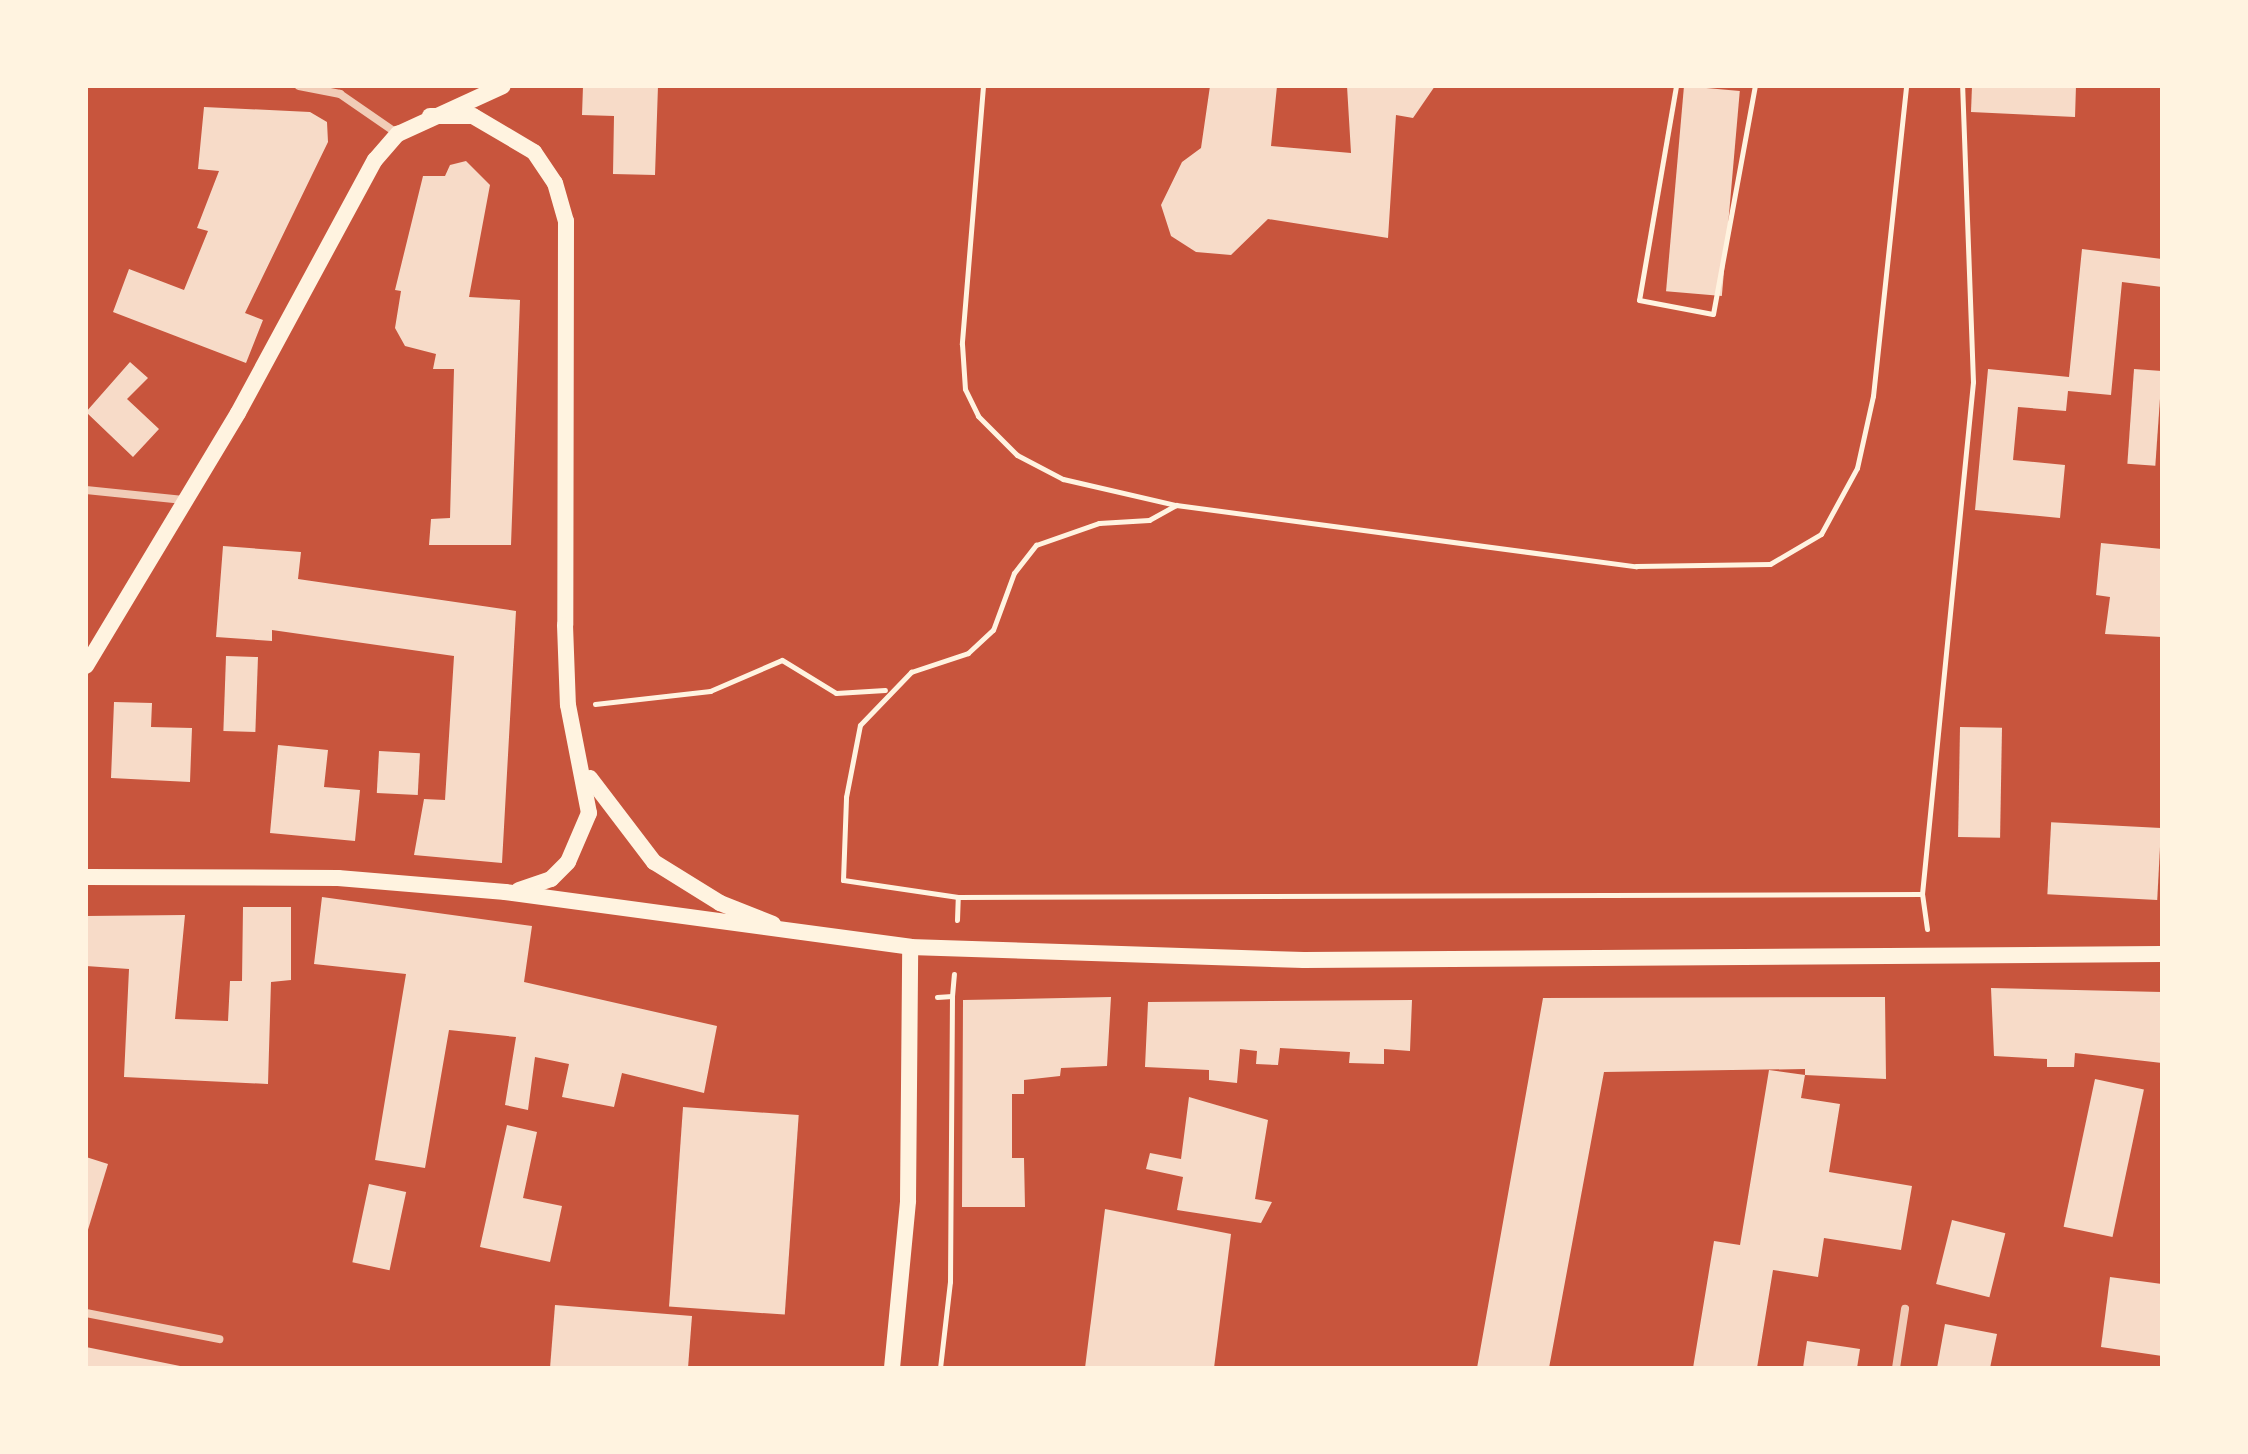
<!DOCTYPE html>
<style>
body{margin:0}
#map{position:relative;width:2248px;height:1454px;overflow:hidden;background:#c8553d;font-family:"PT Sans Narrow",sans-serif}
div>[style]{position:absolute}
.building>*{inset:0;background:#f7dbc8;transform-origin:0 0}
.path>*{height:5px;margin:-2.5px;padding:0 2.5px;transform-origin:2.5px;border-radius:2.5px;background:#fff3e0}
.minor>*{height:8px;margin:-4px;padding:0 4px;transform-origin:4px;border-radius:4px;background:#f1ccb7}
.secondary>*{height:16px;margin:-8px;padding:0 8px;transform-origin:8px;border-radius:8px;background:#fff3e0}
span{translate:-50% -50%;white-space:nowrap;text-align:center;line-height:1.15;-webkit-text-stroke:8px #fff3e0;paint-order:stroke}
.frame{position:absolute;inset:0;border:88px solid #fff3e0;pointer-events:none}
</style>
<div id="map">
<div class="building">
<div style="clip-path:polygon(583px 86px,658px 86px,655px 175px,613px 174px,614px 116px,582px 115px)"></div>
<div style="clip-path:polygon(1210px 86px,1277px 86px,1271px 146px,1351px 153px,1347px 86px,1435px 86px,1413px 118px,1396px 115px,1388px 238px,1268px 219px,1231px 255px,1196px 252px,1171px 236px,1161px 205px,1182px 162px,1201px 148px)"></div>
<div style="left:1684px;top:86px;width:56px;height:206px;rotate:5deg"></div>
<div style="clip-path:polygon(1972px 86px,2076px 86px,2075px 117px,1971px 112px)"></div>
<div style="clip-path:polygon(204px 107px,310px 112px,327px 122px,328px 142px,245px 313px,263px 320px,246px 363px,113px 312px,129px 269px,184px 290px,208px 231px,197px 228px,219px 171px,198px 169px)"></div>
<div style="clip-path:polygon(466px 161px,490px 185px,469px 297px,520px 300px,511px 545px,429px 545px,431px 519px,450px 518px,454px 369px,433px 369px,436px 354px,405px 346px,395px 328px,401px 291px,395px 290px,423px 176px,445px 176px,450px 165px)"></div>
<div style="clip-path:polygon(2082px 249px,2162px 259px,2162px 287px,2122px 282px,2111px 395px,2068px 391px,2066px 411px,2018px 407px,2013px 460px,2065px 465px,2060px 518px,1975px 510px,1988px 369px,2069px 377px)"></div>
<div style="clip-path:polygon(130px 362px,148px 378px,127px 399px,159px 429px,133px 457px,86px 412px)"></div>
<div style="left:2134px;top:369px;width:28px;height:95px;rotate:4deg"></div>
<div style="clip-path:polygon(2101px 543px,2162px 549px,2162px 637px,2105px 634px,2110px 597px,2096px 595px)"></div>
<div style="clip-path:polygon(223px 546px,301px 552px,298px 579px,516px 611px,502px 863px,414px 855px,424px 799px,445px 800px,454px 656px,272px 630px,272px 641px,216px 637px)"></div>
<div style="left:226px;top:656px;width:32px;height:75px;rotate:2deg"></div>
<div style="clip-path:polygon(114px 702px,152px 703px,151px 727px,192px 728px,190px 782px,111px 778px)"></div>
<div style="left:1960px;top:727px;width:42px;height:110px;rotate:1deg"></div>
<div style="clip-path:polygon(278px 745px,328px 750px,324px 787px,360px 790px,355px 841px,270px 833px)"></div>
<div style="left:379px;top:751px;width:41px;height:42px;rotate:3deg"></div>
<div style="left:2161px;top:828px;width:72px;height:110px;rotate:93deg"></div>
<div style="clip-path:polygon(322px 897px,532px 926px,524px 982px,717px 1026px,704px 1093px,622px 1073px,614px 1107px,562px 1097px,569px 1064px,535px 1057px,528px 1110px,505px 1105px,516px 1037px,449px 1030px,425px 1168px,375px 1160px,406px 974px,314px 964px)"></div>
<div style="clip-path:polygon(243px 907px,291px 907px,291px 980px,271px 982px,268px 1084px,124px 1077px,129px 969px,86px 966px,86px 916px,185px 915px,175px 1019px,228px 1021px,230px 981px,242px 981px)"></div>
<div style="clip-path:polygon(1991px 988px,2162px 992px,2162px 1063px,2075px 1053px,2074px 1067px,2047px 1067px,2047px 1059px,1994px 1056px)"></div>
<div style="clip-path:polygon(1111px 997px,1107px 1066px,1061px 1068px,1060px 1076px,1024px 1080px,1024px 1094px,1012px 1094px,1012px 1158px,1024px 1158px,1025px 1207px,962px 1207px,963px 1000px)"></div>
<div style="clip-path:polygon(1885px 997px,1886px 1079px,1805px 1075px,1805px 1069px,1604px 1072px,1549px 1368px,1477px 1368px,1543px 998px)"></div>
<div style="clip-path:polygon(1412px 1000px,1410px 1051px,1384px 1049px,1384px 1064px,1349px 1063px,1350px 1052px,1280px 1048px,1278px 1065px,1256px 1064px,1257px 1051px,1240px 1049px,1237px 1083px,1209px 1080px,1209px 1070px,1145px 1067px,1148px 1002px)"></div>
<div style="clip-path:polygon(1769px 1070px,1805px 1075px,1801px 1098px,1840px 1104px,1829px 1172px,1912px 1186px,1901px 1250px,1824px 1238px,1818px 1277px,1773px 1270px,1757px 1368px,1693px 1368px,1714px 1241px,1740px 1245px)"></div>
<div style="left:2095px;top:1079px;width:50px;height:151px;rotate:12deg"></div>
<div style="clip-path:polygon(1189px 1097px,1268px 1120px,1255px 1199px,1272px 1202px,1261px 1223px,1177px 1210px,1183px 1177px,1146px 1169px,1150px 1153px,1181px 1159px)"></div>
<div style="left:683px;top:1107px;width:116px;height:200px;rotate:4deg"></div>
<div style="clip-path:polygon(507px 1125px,537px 1132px,523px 1198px,562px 1206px,550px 1262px,480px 1247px)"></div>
<div style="clip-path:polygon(86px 1157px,108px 1164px,87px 1233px,86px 1233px)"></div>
<div style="left:369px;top:1184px;width:38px;height:80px;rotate:12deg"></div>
<div style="clip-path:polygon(1105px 1209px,1231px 1234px,1214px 1368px,1085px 1368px)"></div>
<div style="left:1952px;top:1220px;width:55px;height:66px;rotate:14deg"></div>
<div style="clip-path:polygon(2110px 1277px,2162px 1284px,2162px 1356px,2101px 1347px)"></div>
<div style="clip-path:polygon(555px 1305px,692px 1316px,688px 1368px,550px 1368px)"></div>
<div style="clip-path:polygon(1945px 1324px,1997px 1334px,1990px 1368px,1937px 1368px)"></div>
<div style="clip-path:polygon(1807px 1341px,1860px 1349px,1857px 1368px,1803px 1368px)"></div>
<div style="clip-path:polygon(86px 1347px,185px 1367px,185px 1368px,86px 1368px)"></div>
</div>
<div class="path">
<div style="left:983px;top:86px;width:259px;rotate:94.7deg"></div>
<div style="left:962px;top:344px;width:45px;rotate:86.2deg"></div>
<div style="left:965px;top:389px;width:30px;rotate:64deg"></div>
<div style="left:978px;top:416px;width:55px;rotate:45deg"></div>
<div style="left:1017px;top:455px;width:52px;rotate:27.6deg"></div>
<div style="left:1063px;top:479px;width:116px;rotate:13deg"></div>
<div style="left:1176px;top:505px;width:464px;rotate:7.6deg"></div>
<div style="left:1636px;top:566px;width:134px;rotate:-0.9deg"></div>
<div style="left:1770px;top:564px;width:59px;rotate:-30.5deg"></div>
<div style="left:1821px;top:534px;width:75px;rotate:-61.4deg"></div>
<div style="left:1857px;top:468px;width:74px;rotate:-77.5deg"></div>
<div style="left:1873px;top:396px;width:312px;rotate:-83.9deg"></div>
<div style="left:1676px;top:86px;width:217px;rotate:99.8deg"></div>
<div style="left:1639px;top:300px;width:75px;rotate:10.7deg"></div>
<div style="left:1713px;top:314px;width:232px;rotate:-79.6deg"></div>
<div style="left:595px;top:704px;width:116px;rotate:-6.4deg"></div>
<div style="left:710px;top:691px;width:78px;rotate:-23.3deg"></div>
<div style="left:782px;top:660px;width:63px;rotate:31.4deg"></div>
<div style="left:836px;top:693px;width:49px;rotate:-3.5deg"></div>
<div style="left:958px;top:897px;width:964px;rotate:-0.18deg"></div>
<div style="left:957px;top:920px;width:23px;rotate:-88deg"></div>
<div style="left:958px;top:897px;width:116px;rotate:-171.6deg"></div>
<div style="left:843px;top:880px;width:83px;rotate:-87.9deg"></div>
<div style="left:846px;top:797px;width:73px;rotate:-79deg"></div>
<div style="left:860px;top:725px;width:74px;rotate:-46.1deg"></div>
<div style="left:911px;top:672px;width:60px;rotate:-18.4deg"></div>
<div style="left:968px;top:653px;width:34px;rotate:-43deg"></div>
<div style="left:993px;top:630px;width:61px;rotate:-69.8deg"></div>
<div style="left:1014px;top:573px;width:36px;rotate:-52deg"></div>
<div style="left:1036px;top:545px;width:67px;rotate:-19.2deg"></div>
<div style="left:1099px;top:523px;width:50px;rotate:-3.4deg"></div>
<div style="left:1149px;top:520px;width:31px;rotate:-29deg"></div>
<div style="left:1927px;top:929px;width:35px;rotate:-98deg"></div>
<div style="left:1922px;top:894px;width:515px;rotate:-84.31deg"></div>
<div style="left:1973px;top:382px;width:296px;rotate:-92.1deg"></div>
<div style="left:937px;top:997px;width:15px;rotate:-4deg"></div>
<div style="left:952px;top:996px;width:22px;rotate:-85deg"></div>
<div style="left:940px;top:1368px;width:87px;rotate:-83.4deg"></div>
<div style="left:950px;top:1282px;width:286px;rotate:-89.6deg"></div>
</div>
<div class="minor">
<div style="left:299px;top:86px;width:42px;rotate:11deg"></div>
<div style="left:340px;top:94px;width:70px;rotate:34.6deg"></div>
<div style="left:86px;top:490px;width:98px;rotate:5.9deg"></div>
<div style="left:86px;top:1313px;width:136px;rotate:11.1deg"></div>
<div style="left:1896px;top:1368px;width:60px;rotate:-81.3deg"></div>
</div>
<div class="secondary">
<div style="left:430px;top:116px;width:43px"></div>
<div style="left:473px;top:116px;width:71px;rotate:30.5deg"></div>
<div style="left:534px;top:152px;width:37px;rotate:56deg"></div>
<div style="left:555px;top:183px;width:40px;rotate:74deg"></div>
<div style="left:566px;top:221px;width:404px;rotate:90.1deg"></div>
<div style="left:565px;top:625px;width:80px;rotate:87.9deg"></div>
<div style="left:568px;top:705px;width:110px;rotate:79deg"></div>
<div style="left:589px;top:813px;width:53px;rotate:113.2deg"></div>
<div style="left:568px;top:862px;width:24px;rotate:135deg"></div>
<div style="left:551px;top:879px;width:34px;rotate:161deg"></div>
<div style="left:86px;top:666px;width:295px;rotate:-59deg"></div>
<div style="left:238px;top:413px;width:288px;rotate:-61.6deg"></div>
<div style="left:375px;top:160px;width:35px;rotate:-49deg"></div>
<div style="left:398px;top:134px;width:115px;rotate:-24.6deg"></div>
<div style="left:590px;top:778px;width:106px;rotate:52.7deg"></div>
<div style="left:654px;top:862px;width:78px;rotate:31.8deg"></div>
<div style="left:720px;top:903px;width:57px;rotate:21.6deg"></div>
<div style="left:86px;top:877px;width:252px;rotate:0.2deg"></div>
<div style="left:338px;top:878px;width:168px;rotate:4.8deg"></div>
<div style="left:505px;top:892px;width:409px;rotate:7.7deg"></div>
<div style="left:910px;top:947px;width:394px;rotate:1.9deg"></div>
<div style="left:1304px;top:960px;width:858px;rotate:-0.4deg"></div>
<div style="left:892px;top:1368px;width:168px;rotate:-84.5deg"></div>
<div style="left:908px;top:1201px;width:254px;rotate:-89.5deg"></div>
</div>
<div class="frame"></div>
</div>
